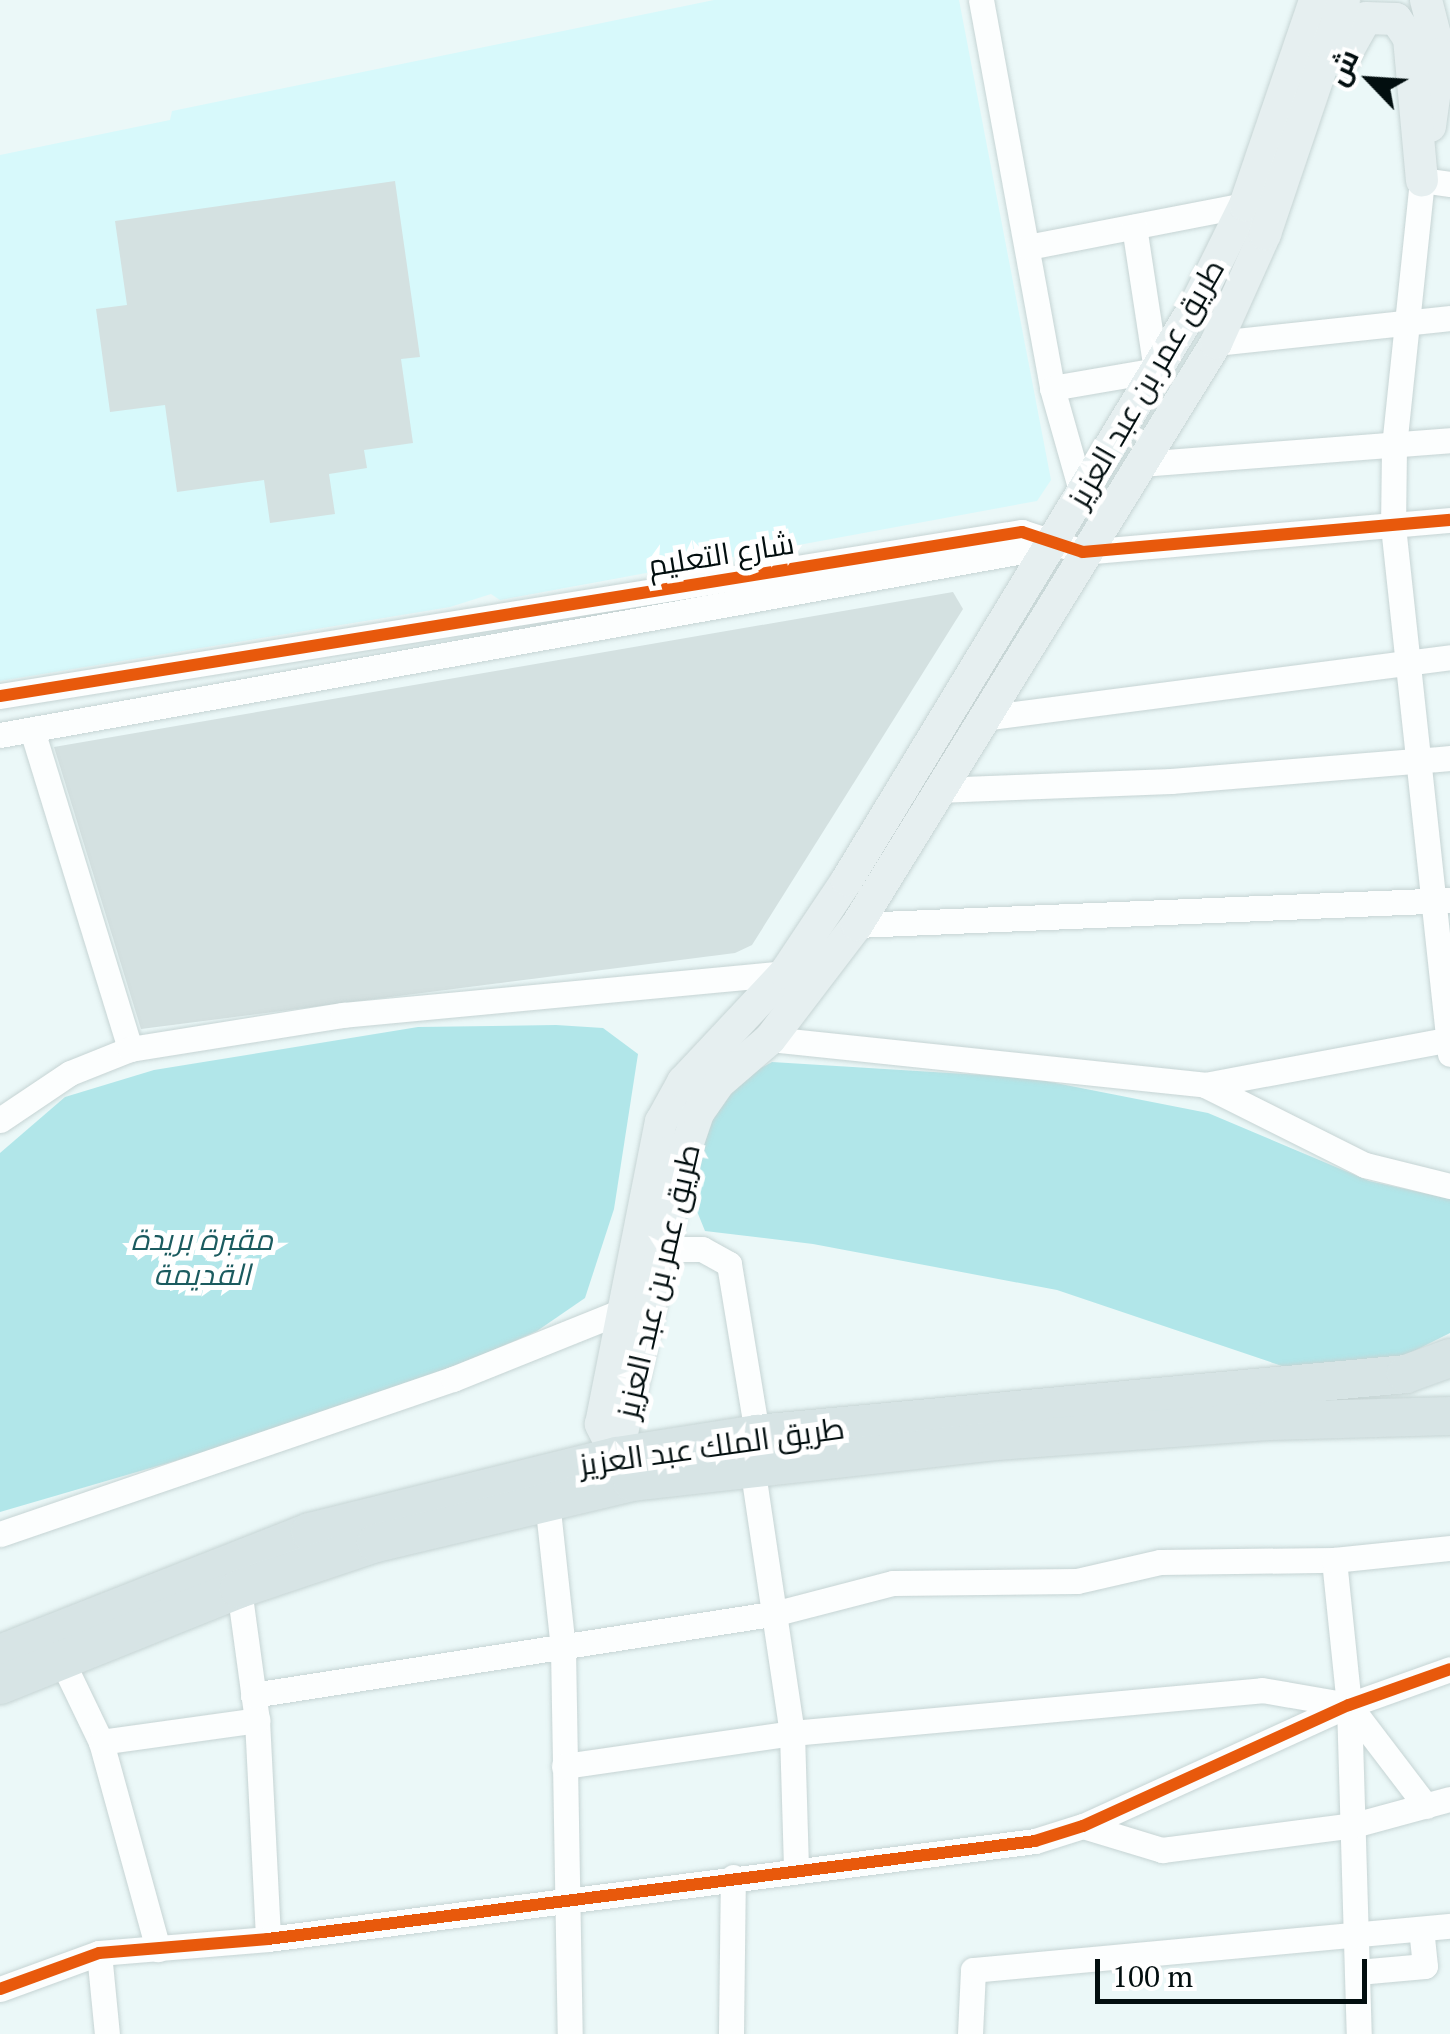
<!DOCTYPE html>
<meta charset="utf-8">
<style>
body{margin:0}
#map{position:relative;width:1450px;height:2034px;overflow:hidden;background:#ebf8f8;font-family:"PT Serif",Cairo,serif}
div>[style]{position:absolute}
.built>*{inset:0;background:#d7f9fb}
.green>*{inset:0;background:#b1e6e9}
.building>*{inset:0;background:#d4e1e1}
.roads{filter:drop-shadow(0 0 2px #c6d4d4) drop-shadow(0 0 2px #c6d4d4)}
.minor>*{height:25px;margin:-12.5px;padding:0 12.5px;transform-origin:12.5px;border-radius:12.5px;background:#fcfefe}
.major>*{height:32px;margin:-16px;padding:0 16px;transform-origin:16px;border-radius:16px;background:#e6eff0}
.highway>*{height:38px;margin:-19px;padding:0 19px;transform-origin:19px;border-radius:19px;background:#d7e4e5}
.cycleway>*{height:12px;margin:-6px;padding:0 6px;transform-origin:6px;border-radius:6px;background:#e8590c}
span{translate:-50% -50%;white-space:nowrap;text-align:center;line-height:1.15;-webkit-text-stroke:10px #fff;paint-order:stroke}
.street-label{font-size:30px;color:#020e0f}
.park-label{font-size:30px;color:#1b5b5f;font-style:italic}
.north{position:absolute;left:1320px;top:30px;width:100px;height:100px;-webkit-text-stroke:8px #fff;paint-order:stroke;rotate:295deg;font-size:28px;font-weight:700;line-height:40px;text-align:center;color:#020e0f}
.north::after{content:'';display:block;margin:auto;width:35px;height:45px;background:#020e0f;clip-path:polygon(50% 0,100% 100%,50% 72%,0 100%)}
.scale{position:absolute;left:1095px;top:1959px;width:272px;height:45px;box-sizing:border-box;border:5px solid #020e0f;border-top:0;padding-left:12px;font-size:30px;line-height:35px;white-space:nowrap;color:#020e0f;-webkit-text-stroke:8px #fff;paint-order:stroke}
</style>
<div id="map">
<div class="built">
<div style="clip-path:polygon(714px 0,959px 0,1051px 480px,1037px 501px,500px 600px,491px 594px,450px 607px,0 681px,0 155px,170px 120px,172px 111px)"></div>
</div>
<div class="green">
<div style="clip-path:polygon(556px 1025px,603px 1028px,638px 1054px,614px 1209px,585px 1298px,537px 1331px,370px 1404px,0 1512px,0 1153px,65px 1097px,154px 1070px,418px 1027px)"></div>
<div style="clip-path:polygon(772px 1062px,1030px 1078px,1208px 1113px,1369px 1181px,1450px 1199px,1450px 1333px,1396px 1360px,1294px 1370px,1057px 1290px,813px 1244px,705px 1231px,690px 1194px,696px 1141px,739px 1080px)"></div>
</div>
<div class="building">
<div style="clip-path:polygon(395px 181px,420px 357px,401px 359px,413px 443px,364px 450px,367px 468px,329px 474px,335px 514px,270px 523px,264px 480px,177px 492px,165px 405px,110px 412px,96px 309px,127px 305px,115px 221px)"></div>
<div style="clip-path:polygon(953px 592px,963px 609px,752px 945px,735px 953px,141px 1029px,54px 747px)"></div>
</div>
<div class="roads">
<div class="minor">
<div style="left:981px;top:0;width:394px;rotate:79.6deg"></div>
<div style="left:1052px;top:388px;width:110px;rotate:74.2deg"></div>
<div style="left:1450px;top:184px;width:28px;rotate:-172deg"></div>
<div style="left:1422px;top:180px;width:268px;rotate:96deg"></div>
<div style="left:1394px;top:447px;width:79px;rotate:90.7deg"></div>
<div style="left:1393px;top:526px;width:531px;rotate:83.84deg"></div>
<div style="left:1028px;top:247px;width:221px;rotate:-11deg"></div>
<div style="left:1216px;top:343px;width:235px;rotate:-6.1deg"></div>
<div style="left:1052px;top:388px;width:106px;rotate:-9.8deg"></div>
<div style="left:1156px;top:370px;width:145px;rotate:-98.7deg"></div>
<div style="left:1140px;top:464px;width:311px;rotate:-4.4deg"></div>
<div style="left:0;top:696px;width:1035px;rotate:-9.12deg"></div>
<div style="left:1022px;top:532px;width:64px;rotate:18.2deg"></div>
<div style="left:1083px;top:552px;width:368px;rotate:-5deg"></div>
<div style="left:983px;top:718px;width:471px;rotate:-7.4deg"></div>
<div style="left:32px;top:730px;width:334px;rotate:72.9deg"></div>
<div style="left:0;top:735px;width:1067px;rotate:-10.2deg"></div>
<div style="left:937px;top:790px;width:234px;rotate:-2.2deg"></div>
<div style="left:1171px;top:781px;width:280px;rotate:-4.7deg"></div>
<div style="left:857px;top:925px;width:594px;rotate:-2.41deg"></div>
<div style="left:770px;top:1039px;width:437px;rotate:6deg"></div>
<div style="left:1205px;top:1085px;width:249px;rotate:-10.6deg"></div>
<div style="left:1205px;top:1085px;width:179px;rotate:26.6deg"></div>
<div style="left:1365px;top:1165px;width:88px;rotate:13.9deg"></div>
<div style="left:0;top:1120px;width:84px;rotate:-33.9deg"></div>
<div style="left:70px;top:1073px;width:65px;rotate:-21.8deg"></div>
<div style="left:130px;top:1049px;width:216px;rotate:-9.1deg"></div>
<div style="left:343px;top:1015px;width:444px;rotate:-5.4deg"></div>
<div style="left:665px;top:1249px;width:37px"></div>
<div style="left:702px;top:1249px;width:31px;rotate:29deg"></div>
<div style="left:729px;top:1264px;width:172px;rotate:80.6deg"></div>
<div style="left:752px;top:1466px;width:270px;rotate:81.5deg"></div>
<div style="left:792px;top:1733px;width:137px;rotate:88.3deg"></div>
<div style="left:547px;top:1501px;width:149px;rotate:83.8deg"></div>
<div style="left:563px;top:1649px;width:385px;rotate:89deg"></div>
<div style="left:0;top:1534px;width:479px;rotate:-18.9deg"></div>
<div style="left:453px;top:1379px;width:180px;rotate:-21.9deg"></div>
<div style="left:1334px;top:1560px;width:146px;rotate:84.1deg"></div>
<div style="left:1349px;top:1705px;width:329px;rotate:88.3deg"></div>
<div style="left:239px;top:1589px;width:132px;rotate:82.2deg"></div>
<div style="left:257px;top:1720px;width:219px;rotate:87.1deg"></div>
<div style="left:62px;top:1661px;width:90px;rotate:64.3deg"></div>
<div style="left:101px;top:1742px;width:215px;rotate:74.6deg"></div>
<div style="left:253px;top:1695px;width:530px;rotate:-8.89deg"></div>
<div style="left:777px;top:1613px;width:120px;rotate:-14.5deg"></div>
<div style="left:893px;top:1583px;width:184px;rotate:-0.6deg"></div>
<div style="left:1077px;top:1581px;width:85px;rotate:-12.9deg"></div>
<div style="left:1160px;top:1562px;width:174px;rotate:-0.7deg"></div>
<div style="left:1334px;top:1560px;width:117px;rotate:-5.9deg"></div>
<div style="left:101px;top:1742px;width:158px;rotate:-8deg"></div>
<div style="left:564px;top:1766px;width:230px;rotate:-8.2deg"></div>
<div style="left:792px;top:1733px;width:472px;rotate:-5.2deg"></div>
<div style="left:1262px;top:1690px;width:88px;rotate:9.8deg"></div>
<div style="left:1349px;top:1705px;width:127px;rotate:52.7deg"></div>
<div style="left:1083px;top:1826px;width:83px;rotate:16.9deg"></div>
<div style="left:1162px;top:1850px;width:194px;rotate:-7.4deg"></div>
<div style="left:1354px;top:1825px;width:99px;rotate:-15.2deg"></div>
<div style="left:99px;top:1953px;width:81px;rotate:84.4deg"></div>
<div style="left:1358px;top:1972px;width:67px;rotate:-5.1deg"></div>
<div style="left:1425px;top:1966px;width:37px;rotate:-96deg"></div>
<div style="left:0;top:1989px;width:105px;rotate:-20deg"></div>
<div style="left:99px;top:1953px;width:170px;rotate:-4.7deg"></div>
<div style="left:268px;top:1939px;width:773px;rotate:-7.28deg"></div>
<div style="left:1035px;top:1841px;width:50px;rotate:-17.4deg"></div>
<div style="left:1083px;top:1826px;width:292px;rotate:-24.5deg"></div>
<div style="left:1349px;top:1705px;width:107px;rotate:-19.6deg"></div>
<div style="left:731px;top:2034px;width:157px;rotate:-89.3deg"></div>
<div style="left:970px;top:2034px;width:64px;rotate:-87.3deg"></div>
<div style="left:973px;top:1970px;width:479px;rotate:-5.3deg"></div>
</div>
<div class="major">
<div style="left:1426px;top:0;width:56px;rotate:75.5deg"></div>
<div style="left:1440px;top:54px;width:73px;rotate:97.9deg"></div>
<div style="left:1342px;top:61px;width:49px;rotate:-60.8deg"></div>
<div style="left:1366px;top:18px;width:30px;rotate:2deg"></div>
<div style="left:1396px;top:19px;width:23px;rotate:56deg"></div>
<div style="left:1409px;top:38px;width:143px;rotate:84.8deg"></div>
<div style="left:617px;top:1456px;width:36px;rotate:-117deg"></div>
<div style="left:601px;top:1424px;width:308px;rotate:-78.8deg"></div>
<div style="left:661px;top:1122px;width:46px;rotate:-61.2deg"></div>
<div style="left:683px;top:1082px;width:149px;rotate:-46.9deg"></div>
<div style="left:785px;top:973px;width:112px;rotate:-56.3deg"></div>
<div style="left:847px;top:880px;width:669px;rotate:-58.76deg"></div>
<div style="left:1194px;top:308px;width:115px;rotate:-63.7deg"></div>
<div style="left:1245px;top:205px;width:217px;rotate:-71.1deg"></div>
<div style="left:617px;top:1456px;width:297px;rotate:-77.7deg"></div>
<div style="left:680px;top:1166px;width:56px;rotate:-71.2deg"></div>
<div style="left:698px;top:1113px;width:37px;rotate:-55deg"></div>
<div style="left:719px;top:1083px;width:67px;rotate:-40.8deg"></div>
<div style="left:770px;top:1039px;width:143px;rotate:-52.7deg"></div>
<div style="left:857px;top:925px;width:684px;rotate:-58.33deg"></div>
<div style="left:1216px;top:343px;width:120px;rotate:-65.8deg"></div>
<div style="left:1265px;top:234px;width:247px;rotate:-71.3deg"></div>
</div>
<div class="highway">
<div style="left:0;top:1654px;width:333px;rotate:-21.5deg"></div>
<div style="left:310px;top:1532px;width:316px;rotate:-13.9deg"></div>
<div style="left:617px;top:1456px;width:142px;rotate:-8.9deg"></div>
<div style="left:757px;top:1434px;width:652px;rotate:-5.28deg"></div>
<div style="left:1406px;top:1374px;width:47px;rotate:-20deg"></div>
<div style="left:0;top:1685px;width:258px;rotate:-21.9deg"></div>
<div style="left:239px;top:1589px;width:145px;rotate:-18.6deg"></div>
<div style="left:376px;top:1543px;width:263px;rotate:-13.4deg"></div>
<div style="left:632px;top:1482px;width:367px;rotate:-6.4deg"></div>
<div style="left:997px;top:1441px;width:275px;rotate:-4.2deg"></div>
<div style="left:1271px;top:1421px;width:179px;rotate:-1.6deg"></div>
</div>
</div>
<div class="cycleway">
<div style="left:0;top:696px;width:1035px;rotate:-9.12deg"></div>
<div style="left:1022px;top:532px;width:64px;rotate:18.2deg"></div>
<div style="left:1083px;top:552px;width:368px;rotate:-5deg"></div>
<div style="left:0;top:1989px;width:105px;rotate:-20deg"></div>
<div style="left:99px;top:1953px;width:170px;rotate:-4.7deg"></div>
<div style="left:268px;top:1939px;width:773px;rotate:-7.28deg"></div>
<div style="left:1035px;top:1841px;width:50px;rotate:-17.4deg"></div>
<div style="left:1083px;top:1826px;width:292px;rotate:-24.5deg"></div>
<div style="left:1349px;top:1705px;width:107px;rotate:-19.6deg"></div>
</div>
<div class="street-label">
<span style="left:1146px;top:383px;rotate:-60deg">طريق عمر بن عبد العزيز</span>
<span style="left:721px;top:554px;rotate:-9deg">شارع التعليم</span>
<span style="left:658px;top:1281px;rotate:-77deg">طريق عمر بن عبد العزيز</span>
<span style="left:712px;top:1446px;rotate:-8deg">طريق الملك عبد العزيز</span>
</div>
<div class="park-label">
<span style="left:202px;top:1256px">مقبرة بريدة<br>القديمة</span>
</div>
<div class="north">ش</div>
<div class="scale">100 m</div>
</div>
